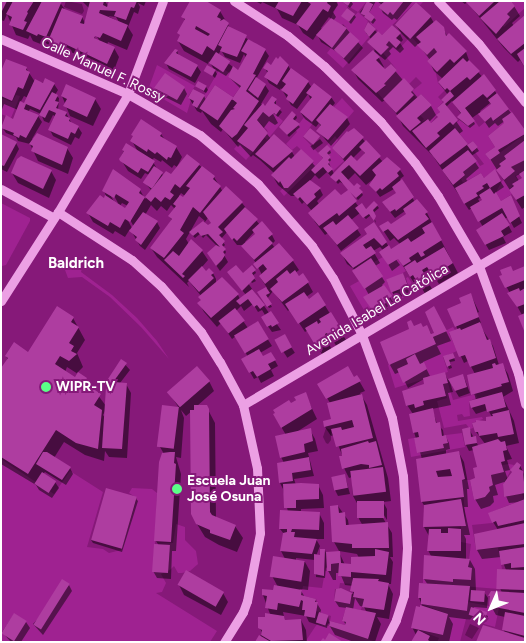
<!DOCTYPE html>
<meta charset="utf-8">
<style>
body{margin:0}
#map{position:relative;width:526px;height:643px;overflow:hidden;background:#861979;font-family:Figtree,sans-serif}
div>[style]{position:absolute}
.green>*{inset:0;background:#9f2291}
.water>*{inset:0;background:#641059}
.shadow>*{inset:0;background:#0007;transform-origin:0 0}
.building>*{inset:0;background:#ae3da0;transform-origin:0 0}
.minor>*{height:9px;margin:-4.5px;padding:0 4.5px;transform-origin:4.5px;border-radius:4.5px;background:#eca0e4}
.dots>*{width:14px;height:14px;translate:-50% -50%;box-sizing:border-box;border:2px solid #861979;border-radius:50%}
span{translate:-50% -50%;white-space:nowrap;text-align:center;line-height:1.15;-webkit-text-stroke:4px #861979;paint-order:stroke}
.street-label{font-size:14px;color:#fff}
.poi-label{font-size:14px;color:#fff;font-weight:700}
.left{translate:0 -50%;text-align:left}
.neighbourhood-label{font-size:15px;color:#fff;font-weight:700}
.frame{position:absolute;inset:0;border:2px solid #fff;pointer-events:none}
.north{position:absolute;left:466px;top:583px;width:50px;height:50px;-webkit-text-stroke:4px #861979;paint-order:stroke;rotate:226deg;font-size:14px;font-weight:700;line-height:20px;text-align:center;color:#fff}
.north::after{content:'';display:block;margin:auto;width:18px;height:22px;background:#fff;clip-path:polygon(50% 0,100% 100%,50% 72%,0 100%)}
</style>
<div id="map">
<div class="green">
<div style="clip-path:polygon(evenodd,336px 1px,341px 1px,348px 6px,351px 1px,367px 1px,358px 12px,368px 21px,364px 30px,369px 37px,343px 68px,327px 53px,347px 28px,343px 24px,341px 25px,331px 18px,338px 3px,336px 1px,348px 6px,358px 12px,349px 22px,342px 16px,348px 6px)"></div>
<div style="clip-path:polygon(370px 1px,385px 1px,378px 7px,388px 15px,390px 12px,393px 14px,404px 1px,423px 2px,420px 5px,416px 2px,382px 35px,370px 23px,375px 17px,368px 11px,373px 4px)"></div>
<div style="clip-path:polygon(511px 1px,525px 1px,525px 8px,504px 27px,502px 25px,510px 18px,507px 14px,515px 6px)"></div>
<div style="clip-path:polygon(411px 36px,427px 55px,434px 48px,437px 52px,427px 61px,435px 69px,438px 83px,445px 90px,438px 97px,443px 102px,437px 108px,440px 111px,431px 123px,428px 119px,421px 122px,424px 119px,420px 115px,432px 105px,421px 94px,416px 98px,411px 92px,422px 83px,416px 77px,409px 84px,404px 79px,383px 99px,377px 92px,386px 86px,384px 84px,397px 70px,383px 53px,386px 45px,389px 41px,398px 50px)"></div>
<div style="clip-path:polygon(157px 65px,195px 86px,188px 97px,191px 100px,187px 113px,148px 90px)"></div>
<div style="clip-path:polygon(223px 69px,230px 73px,228px 77px,241px 86px,233px 97px,215px 85px,199px 108px,197px 108px,219px 70px,222px 71px)"></div>
<div style="clip-path:polygon(16px 95px,20px 96px,11px 118px,1px 114px,1px 98px,12px 102px)"></div>
<div style="clip-path:polygon(342px 98px,354px 111px,348px 118px,334px 107px)"></div>
<div style="clip-path:polygon(509px 109px,512px 112px,502px 119px,504px 123px,488px 136px,495px 147px,485px 154px,490px 160px,525px 134px,525px 140px,504px 156px,506px 159px,499px 164px,501px 166px,491px 174px,484px 178px,481px 173px,463px 183px,461px 179px,465px 175px,463px 172px,477px 161px,480px 166px,484px 164px,474px 151px,478px 147px,473px 141px,468px 144px,453px 125px,460px 120px,468px 126px,475px 121px,479px 127px,491px 117px,494px 121px)"></div>
<div style="clip-path:polygon(263px 112px,268px 116px,274px 113px,283px 121px,267px 140px,264px 137px,268px 133px,267px 130px,257px 120px)"></div>
<div style="clip-path:polygon(305px 116px,313px 123px,303px 137px,323px 158px,284px 196px,280px 191px,284px 187px,288px 188px,314px 162px,297px 146px,292px 150px,286px 144px,297px 132px,295px 129px)"></div>
<div style="clip-path:polygon(335px 136px,338px 140px,332px 148px,345px 160px,333px 171px,328px 164px,330px 162px,328px 160px,331px 157px,327px 153px,327px 145px)"></div>
<div style="clip-path:polygon(239px 143px,253px 152px,246px 160px,234px 149px)"></div>
<div style="clip-path:polygon(525px 160px,525px 170px,515px 176px,518px 180px,509px 190px,512px 194px,501px 201px,496px 192px,502px 181px,515px 171px,511px 167px)"></div>
<div style="clip-path:polygon(1px 203px,30px 218px,30px 221px,6px 265px,2px 266px)"></div>
<div style="clip-path:polygon(383px 257px,388px 265px,398px 259px,406px 271px,387px 282px,393px 294px,408px 286px,406px 278px,408px 277px,416px 290px,372px 317px,368px 317px,350px 286px,359px 281px,364px 288px,383px 276px,374px 262px)"></div>
<div style="clip-path:polygon(73px 261px,78px 261px,83px 265px,81px 272px,112px 295px,137px 318px,157px 341px,169px 359px,141px 327px,110px 297px,82px 277px,68px 278px,65px 270px)"></div>
<div style="clip-path:polygon(453px 327px,455px 330px,449px 333px,457px 351px,443px 357px,448px 372px,395px 388px,388px 365px,436px 344px,433px 337px)"></div>
<div style="clip-path:polygon(448px 383px,453px 400px,476px 394px,477px 398px,469px 401px,470px 416px,464px 417px,462px 414px,457px 415px,458px 421px,482px 417px,483px 419px,472px 423px,473px 428px,470px 429px,466px 424px,444px 428px,437px 401px,447px 398px,443px 384px)"></div>
<div style="clip-path:polygon(462px 433px,465px 447px,411px 457px,408px 439px,414px 438px,418px 453px,443px 448px,443px 444px,448px 443px,446px 435px)"></div>
<div style="clip-path:polygon(1px 459px,54px 494px,70px 471px,103px 492px,87px 547px,103px 549px,109px 553px,121px 550px,137px 498px,129px 493px,132px 488px,152px 489px,157px 493px,155px 544px,173px 543px,176px 524px,185px 527px,185px 540px,196px 551px,198px 564px,190px 571px,182px 573px,178px 573px,174px 566px,170px 570px,161px 574px,166px 583px,162px 592px,156px 593px,217px 631px,210px 642px,1px 642px)"></div>
<div style="clip-path:polygon(509px 464px,514px 465px,503px 484px,504px 497px,522px 493px,524px 499px,489px 513px,492px 523px,472px 525px,476px 550px,498px 548px,502px 569px,497px 569px,499px 589px,423px 583px,423px 579px,453px 582px,453px 579px,471px 580px,472px 568px,468px 567px,471px 544px,461px 542px,461px 526px,466px 525px,462px 480px,470px 480px,474px 500px,485px 497px,489px 492px,489px 487px,493px 485px,491px 475px,503px 472px,502px 465px)"></div>
<div style="clip-path:polygon(339px 563px,338px 576px,351px 577px,352px 580px,352px 584px,340px 583px,339px 589px,335px 589px,334px 601px,350px 604px,351px 596px,364px 599px,361px 610px,346px 608px,342px 620px,346px 622px,345px 625px,330px 621px,331px 616px,316px 611px,318px 603px,316px 599px,301px 595px,303px 586px,322px 588px,325px 571px,331px 571px,331px 564px)"></div>
<div style="clip-path:polygon(468px 602px,499px 608px,495px 627px,466px 619px,460px 642px,437px 642px,439px 638px,418px 630px,443px 635px,448px 614px,421px 604px,467px 611px)"></div>
<div style="clip-path:polygon(317px 624px,329px 626px,373px 641px,305px 642px)"></div>
</div>
<div class="water">
<div style="clip-path:polygon(66px 1px,82px 4px,84px 11px,82px 14px,64px 7px)"></div>
<div style="clip-path:polygon(326px 428px,331px 430px,331px 440px,328px 444px,326px 443px,323px 437px)"></div>
<div style="clip-path:polygon(470px 624px,479px 628px,472px 639px,465px 635px)"></div>
</div>
<div class="shadow">
<div style="clip-path:polygon(evenodd,1px 1px,59px 1px,66px 11px,82px 17px,85px 23px,89px 14px,89px 8px,82px 1px,105px 1px,108px 6px,110px 1px,146px 1px,144px 6px,138px 3px,140px 7px,138px 14px,134px 12px,128px 27px,133px 35px,127px 50px,108px 42px,107px 45px,114px 48px,119px 57px,113px 73px,69px 51px,67px 56px,44px 42px,43px 45px,33px 41px,30px 35px,28px 39px,16px 35px,7px 14px,4px 21px,1px 20px,1px 1px,108px 16px,116px 17px,119px 22px,108px 16px,1px 1px,93px 30px,99px 40px,96px 40px,91px 31px,93px 30px,1px 1px,55px 43px,68px 48px,67px 50px,55px 46px,55px 43px)"></div>
<div style="clip-path:polygon(evenodd,255px 1px,336px 1px,338px 5px,333px 12px,336px 17px,333px 21px,342px 27px,343px 25px,345px 27px,363px 48px,349px 64px,337px 52px,321px 42px,317px 34px,313px 40px,303px 33px,298px 25px,282px 18px,277px 9px,262px 2px,261px 4px,255px 1px,329px 17px,331px 19px,322px 29px,321px 28px,329px 17px)"></div>
<div style="clip-path:polygon(342px 1px,351px 1px,353px 4px,350px 8px)"></div>
<div style="clip-path:polygon(369px 1px,376px 1px,369px 13px,376px 20px,373px 24px,360px 12px)"></div>
<div style="clip-path:polygon(377px 1px,411px 1px,412px 2px,397px 20px,394px 18px,392px 20px,383px 13px,380px 7px,382px 5px)"></div>
<div style="clip-path:polygon(461px 1px,511px 1px,520px 16px,512px 23px,514px 26px,525px 17px,525px 68px,520px 60px,518px 62px,504px 48px,467px 2px,465px 4px)"></div>
<div style="clip-path:polygon(evenodd,220px 11px,230px 28px,265px 50px,269px 56px,256px 79px,265px 85px,269px 91px,261px 104px,266px 108px,276px 100px,276px 106px,282px 112px,278px 117px,272px 112px,278px 123px,275px 125px,269px 121px,263px 129px,271px 139px,292px 152px,295px 157px,301px 151px,316px 167px,324px 159px,321px 156px,330px 150px,331px 153px,328px 155px,331px 160px,329px 163px,334px 174px,346px 163px,333px 148px,354px 129px,383px 162px,387px 158px,400px 170px,404px 176px,400px 179px,415px 202px,417px 201px,427px 213px,458px 273px,439px 284px,434px 276px,427px 280px,433px 291px,426px 295px,419px 284px,416px 286px,398px 258px,395px 258px,400px 265px,392px 271px,381px 252px,383px 250px,380px 247px,373px 251px,380px 263px,375px 266px,385px 282px,382px 285px,394px 303px,387px 307px,388px 310px,378px 316px,375px 315px,365px 298px,369px 295px,355px 270px,347px 264px,342px 254px,369px 235px,374px 224px,391px 250px,400px 244px,394px 238px,390px 241px,381px 227px,390px 226px,408px 215px,405px 211px,395px 218px,387px 208px,397px 194px,394px 189px,380px 197px,371px 185px,376px 177px,366px 185px,355px 173px,348px 180px,354px 188px,357px 185px,363px 195px,358px 200px,344px 184px,340px 182px,338px 184px,327px 172px,319px 179px,315px 175px,310px 181px,320px 189px,323px 195px,317px 201px,319px 204px,340px 197px,347px 192px,359px 207px,365px 210px,374px 202px,379px 208px,373px 213px,376px 223px,371px 215px,366px 219px,360px 213px,351px 220px,361px 235px,341px 251px,328px 233px,325px 235px,315px 222px,310px 213px,312px 211px,304px 202px,302px 204px,296px 196px,291px 196px,278px 185px,272px 175px,274px 173px,260px 160px,253px 155px,251px 157px,240px 145px,238px 147px,223px 129px,221px 132px,211px 124px,202px 111px,201px 113px,197px 111px,189px 98px,204px 96px,206px 100px,233px 100px,241px 89px,229px 77px,232px 69px,226px 76px,214px 69px,217px 74px,215px 78px,206px 70px,215px 71px,209px 61px,208px 64px,184px 51px,178px 41px,181px 37px,179px 33px,185px 21px,183px 17px,220px 11px,221px 50px,225px 57px,240px 63px,244px 54px,246px 58px,238px 71px,218px 55px,221px 50px,220px 11px,362px 149px,365px 154px,357px 163px,353px 158px,362px 149px)"></div>
<div style="clip-path:polygon(354px 15px,356px 17px,351px 24px,343px 16px)"></div>
<div style="clip-path:polygon(evenodd,430px 16px,434px 23px,443px 28px,447px 36px,466px 52px,470px 63px,494px 90px,525px 132px,525px 207px,522px 209px,487px 154px,496px 148px,507px 122px,506px 120px,498px 126px,495px 123px,489px 128px,479px 113px,472px 118px,475px 124px,470px 128px,460px 120px,458px 117px,461px 114px,452px 101px,446px 107px,463px 131px,459px 134px,468px 146px,473px 142px,479px 151px,471px 156px,479px 168px,466px 179px,468px 182px,484px 180px,494px 171px,504px 187px,495px 193px,501px 202px,510px 197px,522px 223px,514px 228px,508px 217px,505px 219px,512px 232px,503px 237px,506px 243px,489px 250px,477px 230px,483px 227px,472px 208px,469px 210px,433px 156px,403px 126px,398px 116px,385px 100px,382px 102px,358px 79px,353px 70px,375px 50px,369px 42px,371px 39px,366px 33px,368px 24px,382px 37px,400px 34px,403px 40px,400px 43px,404px 49px,400px 53px,393px 47px,389px 51px,391px 54px,385px 60px,376px 53px,384px 67px,383px 68px,385px 71px,391px 66px,418px 98px,421px 95px,431px 106px,436px 115px,429px 122px,431px 124px,439px 118px,445px 103px,443px 100px,448px 95px,439px 83px,443px 79px,434px 71px,429px 61px,430px 60px,418px 44px,415px 47px,401px 33px,395px 24px,430px 16px,490px 103px,492px 105px,481px 113px,480px 111px,490px 103px,430px 16px,520px 174px,523px 178px,519px 181px,516px 176px,520px 174px,430px 16px,482px 197px,483px 200px,480px 202px,478px 199px,482px 197px)"></div>
<div style="clip-path:polygon(177px 51px,179px 56px,197px 66px,201px 72px,195px 83px,169px 69px,166px 63px)"></div>
<div style="clip-path:polygon(288px 65px,291px 71px,308px 82px,312px 88px,331px 97px,335px 103px,332px 107px,347px 118px,350px 124px,331px 146px,318px 131px,321px 127px,319px 123px,316px 127px,305px 119px,301px 113px,311px 100px,308px 94px,297px 109px,291px 105px,281px 88px,280px 90px,269px 83px,266px 77px,268px 74px,265px 68px)"></div>
<div style="clip-path:polygon(evenodd,26px 68px,35px 82px,54px 84px,58px 90px,55px 95px,59px 98px,58px 110px,66px 113px,72px 124px,78px 127px,82px 133px,79px 139px,75px 137px,71px 145px,53px 136px,50px 130px,56px 117px,53px 115px,49px 123px,44px 121px,41px 114px,30px 109px,28px 112px,38px 116px,42px 122px,32px 139px,67px 148px,73px 158px,68px 174px,38px 161px,30px 144px,18px 141px,16px 137px,6px 133px,2px 127px,14px 120px,18px 110px,4px 104px,1px 112px,1px 71px,26px 68px,24px 96px,28px 98px,24px 105px,20px 103px,24px 96px)"></div>
<div style="clip-path:polygon(196px 86px,206px 87px,208px 90px,206px 93px)"></div>
<div style="clip-path:polygon(155px 88px,184px 88px,187px 94px,181px 105px,159px 94px)"></div>
<div style="clip-path:polygon(62px 96px,95px 99px,101px 109px,93px 126px,70px 116px)"></div>
<div style="clip-path:polygon(296px 115px,297px 118px,294px 121px,300px 127px,289px 137px,280px 127px)"></div>
<div style="clip-path:polygon(evenodd,161px 134px,165px 140px,176px 147px,182px 157px,177px 167px,174px 165px,172px 168px,162px 160px,161px 162px,154px 158px,152px 160px,157px 169px,164px 176px,171px 176px,199px 165px,214px 177px,223px 192px,242px 203px,260px 225px,272px 235px,275px 241px,272px 244px,275px 248px,279px 245px,293px 261px,299px 270px,295px 273px,308px 283px,313px 292px,306px 297px,308px 300px,318px 294px,346px 340px,337px 347px,333px 341px,329px 344px,332px 350px,322px 354px,308px 330px,305px 332px,290px 309px,288px 311px,273px 291px,267px 299px,272px 307px,269px 308px,259px 293px,267px 288px,260px 277px,262px 275px,256px 263px,242px 245px,237px 245px,227px 232px,221px 239px,225px 245px,223px 247px,226px 252px,225px 254px,206px 235px,203px 238px,200px 234px,195px 238px,192px 235px,205px 221px,199px 216px,186px 239px,189px 244px,192px 241px,202px 251px,208px 260px,202px 267px,206px 272px,213px 273px,216px 279px,216px 284px,238px 295px,240px 299px,246px 295px,232px 278px,236px 266px,281px 330px,272px 332px,262px 318px,265px 315px,262px 310px,258px 312px,253px 304px,244px 311px,241px 306px,236px 311px,248px 328px,257px 322px,272px 346px,260px 353px,263px 358px,271px 353px,278px 366px,271px 370px,274px 376px,261px 383px,258px 377px,254px 379px,243px 360px,248px 357px,236px 336px,232px 339px,221px 323px,217px 327px,204px 312px,199px 303px,202px 301px,201px 296px,189px 281px,187px 283px,189px 287px,157px 257px,151px 248px,172px 220px,169px 216px,175px 209px,171px 205px,167px 211px,161px 206px,157px 211px,151px 205px,145px 215px,157px 222px,160px 228px,145px 250px,140px 246px,130px 229px,125px 237px,115px 231px,113px 234px,93px 222px,88px 213px,104px 200px,106px 196px,104px 191px,140px 190px,145px 199px,152px 191px,144px 182px,149px 175px,145px 173px,141px 179px,128px 171px,120px 158px,127px 145px,138px 152px,132px 141px,161px 134px,112px 192px,118px 203px,115px 203px,109px 193px,112px 192px,161px 134px,181px 193px,185px 196px,183px 199px,179px 196px,181px 193px,161px 134px,122px 203px,128px 206px,126px 209px,120px 206px,122px 203px,161px 134px,128px 216px,134px 227px,132px 228px,126px 217px,128px 216px,161px 134px,208px 218px,212px 224px,208px 227px,204px 223px,208px 218px,161px 134px,254px 232px,256px 235px,246px 243px,245px 242px,254px 232px)"></div>
<div style="clip-path:polygon(1px 135px,16px 143px,19px 149px,7px 172px,1px 169px)"></div>
<div style="left:320px;top:139px;width:5px;height:12px;rotate:53deg"></div>
<div style="clip-path:polygon(51px 171px,56px 180px,49px 198px,18px 183px,12px 173px)"></div>
<div style="clip-path:polygon(224px 255px,228px 262px,220px 271px,211px 258px)"></div>
<div style="clip-path:polygon(525px 269px,525px 330px,522px 315px,501px 277px)"></div>
<div style="clip-path:polygon(255px 271px,256px 273px,252px 276px,256px 281px,252px 283px,246px 275px)"></div>
<div style="left:403px;top:274px;width:20px;height:17px;rotate:66deg"></div>
<div style="clip-path:polygon(471px 295px,479px 312px,477px 313px,481px 323px,479px 324px,493px 346px,499px 365px,502px 364px,508px 374px,513px 391px,503px 397px,514px 421px,519px 443px,506px 446px,512px 459px,507px 460px,510px 470px,505px 471px,508px 480px,520px 465px,525px 477px,525px 642px,505px 633px,503px 629px,505px 617px,496px 615px,491px 606px,491px 592px,502px 593px,500px 588px,506px 570px,501px 557px,482px 559px,477px 550px,498px 530px,493px 522px,521px 502px,509px 503px,506px 496px,504px 482px,495px 485px,498px 495px,493px 496px,494px 502px,490px 506px,481px 509px,475px 499px,478px 468px,474px 450px,469px 451px,466px 445px,469px 429px,479px 447px,486px 445px,476px 432px,492px 417px,488px 410px,476px 414px,472px 408px,476px 400px,469px 375px,475px 374px,468px 361px,464px 363px,450px 333px,458px 330px,456px 326px,462px 303px)"></div>
<div style="clip-path:polygon(439px 317px,451px 341px,437px 346px,441px 354px,423px 362px,430px 376px,425px 378px,445px 374px,448px 380px,463px 375px,470px 393px,459px 397px,450px 382px,453px 392px,448px 393px,451px 405px,432px 409px,437px 424px,443px 430px,444px 437px,446px 437px,449px 443px,450px 449px,446px 450px,446px 455px,459px 453px,464px 462px,469px 489px,467px 489px,468px 507px,464px 507px,470px 535px,464px 535px,466px 539px,466px 560px,470px 560px,475px 569px,476px 591px,484px 592px,488px 598px,487px 608px,474px 607px,473px 609px,488px 616px,486px 622px,472px 617px,472px 620px,449px 617px,453px 624px,449px 642px,412px 642px,416px 635px,412px 627px,422px 605px,419px 598px,428px 585px,424px 579px,431px 556px,428px 550px,429px 536px,424px 527px,425px 507px,422px 502px,418px 460px,422px 459px,414px 432px,413px 414px,407px 405px,426px 385px,424px 379px,408px 388px,400px 372px,395px 374px,390px 365px,414px 327px,427px 327px,432px 335px,436px 334px)"></div>
<div style="clip-path:polygon(evenodd,73px 318px,85px 340px,77px 353px,83px 367px,77px 373px,86px 379px,106px 406px,111px 389px,107px 382px,122px 361px,130px 370px,120px 383px,126px 384px,131px 393px,127px 458px,109px 457px,105px 451px,104px 461px,85px 455px,64px 442px,54px 458px,70px 468px,73px 474px,66px 485px,45px 472px,43px 474px,55px 482px,59px 488px,52px 498px,39px 490px,36px 485px,1px 464px,1px 371px,8px 360px,6px 356px,28px 353px,73px 318px,67px 367px,78px 374px,75px 379px,65px 372px,67px 367px,73px 318px,106px 409px,106px 419px,103px 415px,106px 409px)"></div>
<div style="left:284px;top:336px;width:20px;height:9px;rotate:57deg"></div>
<div style="clip-path:polygon(444px 357px,454px 357px,455px 361px,450px 362px,452px 368px,449px 369px)"></div>
<div style="clip-path:polygon(evenodd,357px 377px,365px 391px,360px 393px,367px 405px,388px 478px,391px 501px,383px 502px,387px 509px,387px 520px,382px 512px,380px 513px,392px 533px,393px 557px,390px 557px,393px 562px,391px 584px,388px 584px,393px 594px,389px 619px,377px 617px,381px 624px,375px 642px,354px 642px,335px 635px,328px 623px,327px 628px,309px 622px,306px 616px,283px 612px,285px 621px,301px 620px,306px 630px,307px 642px,257px 642px,262px 633px,260px 628px,270px 614px,263px 595px,274px 591px,278px 587px,272px 576px,285px 559px,281px 551px,284px 534px,280px 529px,288px 512px,283px 489px,280px 483px,284px 463px,281px 457px,286px 435px,274px 415px,305px 394px,317px 419px,295px 433px,310px 430px,315px 439px,318px 451px,308px 453px,314px 476px,294px 479px,296px 485px,318px 485px,323px 495px,324px 508px,301px 509px,301px 512px,319px 513px,324px 523px,324px 539px,316px 539px,320px 546px,316px 556px,321px 556px,325px 550px,326px 553px,339px 552px,345px 565px,352px 565px,359px 558px,357px 554px,339px 551px,334px 542px,338px 506px,348px 520px,349px 527px,363px 526px,359px 519px,358px 505px,353px 496px,352px 477px,349px 478px,344px 468px,343px 457px,334px 435px,331px 436px,325px 427px,333px 420px,330px 403px,319px 384px,357px 377px,296px 558px,315px 560px,316px 577px,325px 578px,326px 567px,333px 580px,336px 580px,336px 573px,340px 573px,345px 585px,353px 586px,353px 594px,347px 593px,335px 601px,339px 607px,347px 608px,343px 620px,347px 627px,329px 622px,328px 616px,320px 614px,321px 610px,315px 600px,306px 599px,300px 589px,308px 590px,310px 571px,305px 562px,296px 561px,296px 558px,357px 377px,355px 598px,360px 606px,364px 607px,367px 613px,353px 610px,355px 598px)"></div>
<div style="clip-path:polygon(209px 381px,214px 391px,197px 406px,206px 406px,215px 423px,216px 518px,235px 526px,243px 538px,237px 552px,219px 545px,205px 537px,197px 524px,192px 411px,186px 416px,181px 410px,184px 418px,181px 458px,176px 457px,181px 474px,176px 551px,172px 551px,171px 579px,157px 578px,153px 571px,159px 546px,156px 541px,164px 454px,160px 447px,163px 407px,179px 408px,169px 393px)"></div>
<div style="clip-path:polygon(345px 476px,350px 494px,338px 496px,335px 490px)"></div>
<div style="clip-path:polygon(136px 499px,138px 501px,122px 552px,93px 543px,91px 540px)"></div>
<div style="clip-path:polygon(69px 585px,72px 591px,43px 635px,33px 624px)"></div>
<div style="clip-path:polygon(179px 585px,223px 593px,228px 602px,221px 615px,184px 595px)"></div>
<div style="clip-path:polygon(14px 614px,26px 622px,30px 628px,21px 642px,11px 642px,2px 632px)"></div>
</div>
<div class="building">
<div style="clip-path:polygon(1px 1px,7px 1px,1px 13px)"></div>
<div style="clip-path:polygon(13px 1px,34px 1px,27px 12px,28px 13px,24px 21px,27px 22px,23px 30px,9px 25px,12px 17px,6px 14px)"></div>
<div style="clip-path:polygon(42px 1px,62px 1px,46px 37px,38px 34px,37px 36px,26px 31px)"></div>
<div style="clip-path:polygon(90px 1px,104px 1px,103px 5px,107px 7px,109px 1px,137px 1px,134px 8px,131px 7px,126px 20px,114px 16px,116px 11px,100px 10px,99px 13px,128px 25px,121px 41px,103px 33px,100px 38px,95px 36px,94px 38px,115px 47px,107px 64px,63px 43px,62px 47px,48px 41px,62px 8px,83px 16px,80px 23px,84px 24px)"></div>
<div style="clip-path:polygon(evenodd,190px 1px,206px 1px,221px 10px,217px 17px,221px 19px,220px 21px,224px 19px,229px 23px,214px 51px,207px 46px,202px 55px,177px 41px,180px 35px,177px 33px,185px 19px,181px 17px,190px 1px,196px 26px,210px 34px,208px 36px,195px 29px,196px 26px)"></div>
<div style="clip-path:polygon(279px 1px,302px 1px,293px 16px,275px 8px)"></div>
<div style="clip-path:polygon(306px 1px,328px 1px,327px 3px,331px 6px,328px 12px,323px 9px,307px 31px,296px 24px,311px 4px)"></div>
<div style="clip-path:polygon(341px 1px,351px 1px,348px 6px)"></div>
<div style="left:367px;top:1px;width:7px;height:14px;rotate:27deg"></div>
<div style="clip-path:polygon(385px 1px,404px 1px,393px 15px,390px 12px,388px 15px,378px 7px)"></div>
<div style="clip-path:polygon(465px 1px,495px 1px,479px 16px)"></div>
<div style="clip-path:polygon(500px 1px,511px 1px,515px 6px,507px 14px,510px 17px,496px 34px,480px 18px)"></div>
<div style="left:416px;top:2px;width:21px;height:31px;rotate:43deg"></div>
<div style="left:347px;top:8px;width:10px;height:10px;rotate:37deg"></div>
<div style="clip-path:polygon(368px 11px,375px 17px,371px 22px,364px 17px)"></div>
<div style="clip-path:polygon(525px 15px,525px 43px,511px 54px,497px 39px)"></div>
<div style="clip-path:polygon(331px 18px,347px 28px,332px 48px,316px 35px)"></div>
<div style="clip-path:polygon(436px 20px,444px 27px,446px 36px,449px 33px,467px 51px,454px 63px,450px 59px,437px 72px,427px 61px,437px 52px,434px 48px,427px 55px,417px 45px,421px 42px,416px 37px)"></div>
<div style="clip-path:polygon(368px 22px,376px 29px,369px 37px,364px 30px)"></div>
<div style="clip-path:polygon(392px 25px,401px 33px,396px 38px,401px 42px,396px 48px,389px 41px,386px 45px,389px 47px,381px 55px,367px 42px,378px 31px,382px 35px)"></div>
<div style="clip-path:polygon(228px 26px,247px 35px,237px 57px,220px 51px,222px 47px,218px 45px)"></div>
<div style="left:350px;top:32px;width:13px;height:24px;rotate:42deg"></div>
<div style="clip-path:polygon(248px 39px,266px 49px,253px 74px,256px 75px,246px 91px,259px 101px,237px 134px,232px 138px,219px 126px,231px 110px,235px 109px,233px 108px,237px 103px,232px 99px,241px 86px,228px 77px,233px 66px,238px 70px,247px 54px,241px 51px)"></div>
<div style="clip-path:polygon(525px 48px,525px 68px,517px 54px)"></div>
<div style="clip-path:polygon(175px 49px,178px 50px,176px 53px,198px 65px,191px 77px,164px 63px)"></div>
<div style="clip-path:polygon(373px 50px,380px 57px,376px 60px,385px 69px,391px 64px,397px 70px,384px 84px,386px 85px,376px 93px,351px 70px)"></div>
<div style="left:216px;top:52px;width:17px;height:13px;rotate:33deg"></div>
<div style="clip-path:polygon(280px 56px,289px 65px,277px 85px,264px 77px,268px 71px,263px 68px,267px 62px,271px 65px,276px 57px,278px 59px)"></div>
<div style="clip-path:polygon(463px 58px,467px 62px,469px 60px,480px 71px,470px 80px,467px 77px,450px 91px,447px 88px,445px 90px,438px 82px)"></div>
<div style="clip-path:polygon(6px 59px,27px 67px,26px 70px,30px 72px,23px 89px,18px 87px,12px 101px,1px 96px,1px 71px)"></div>
<div style="left:207px;top:65px;width:10px;height:7px;rotate:29deg"></div>
<div style="clip-path:polygon(291px 68px,309px 81px,293px 104px,286px 99px,288px 95px,281px 90px,286px 84px,282px 81px)"></div>
<div style="clip-path:polygon(165px 73px,185px 87px,177px 100px,154px 88px)"></div>
<div style="clip-path:polygon(484px 74px,496px 90px,487px 98px,483px 94px,465px 108px,475px 121px,468px 126px,457px 117px,461px 113px,452px 102px)"></div>
<div style="clip-path:polygon(256px 77px,266px 84px,258px 98px,248px 90px)"></div>
<div style="clip-path:polygon(45px 78px,55px 83px,40px 110px,26px 104px,24px 109px,39px 115px,26px 138px,20px 135px,19px 138px,13px 135px,14px 133px,1px 128px,6px 115px,13px 119px,20px 101px,24px 103px,35px 79px,43px 83px)"></div>
<div style="clip-path:polygon(404px 78px,414px 89px,411px 92px,414px 95px,396px 113px,383px 99px)"></div>
<div style="left:198px;top:81px;width:10px;height:6px;rotate:29deg"></div>
<div style="clip-path:polygon(314px 83px,332px 97px,312px 122px,300px 112px,312px 97px,306px 93px)"></div>
<div style="clip-path:polygon(66px 84px,96px 98px,87px 117px,63px 106px,67px 99px,61px 96px)"></div>
<div style="left:215px;top:85px;width:22px;height:28px;rotate:34deg"></div>
<div style="clip-path:polygon(193px 89px,205px 95px,197px 108px,192px 105px,194px 101px,188px 98px)"></div>
<div style="clip-path:polygon(450px 91px,454px 96px,445px 104px,458px 120px,453px 125px,450px 122px,437px 133px,440px 136px,426px 148px,412px 131px,428px 119px,431px 123px,438px 117px,436px 115px,440px 112px,437px 108px,444px 102px,441px 100px)"></div>
<div style="clip-path:polygon(52px 92px,58px 95px,55px 101px,59px 102px,56px 108px,67px 112px,65px 116px,70px 118px,69px 121px,79px 126px,75px 134px,71px 132px,68px 139px,48px 130px,56px 113px,49px 110px,45px 118px,39px 115px)"></div>
<div style="clip-path:polygon(497px 93px,509px 109px,493px 121px,491px 117px,485px 122px,478px 114px,491px 104px,488px 100px)"></div>
<div style="clip-path:polygon(421px 94px,432px 105px,417px 118px,421px 122px,410px 131px,396px 116px)"></div>
<div style="clip-path:polygon(272px 96px,277px 99px,274px 103px,281px 108px,276px 115px,274px 113px,269px 117px,263px 112px,257px 120px,268px 133px,253px 152px,237px 141px,248px 128px,244px 125px,263px 103px,265px 106px)"></div>
<div style="clip-path:polygon(330px 104px,348px 117px,328px 140px,316px 131px,321px 125px,316px 120px)"></div>
<div style="clip-path:polygon(292px 111px,296px 115px,293px 119px,300px 124px,287px 135px,279px 127px)"></div>
<div style="clip-path:polygon(512px 112px,525px 130px,525px 134px,498px 150px,500px 153px,490px 160px,485px 154px,495px 147px,488px 136px,504px 123px,502px 119px)"></div>
<div style="clip-path:polygon(141px 119px,162px 133px,160px 136px,177px 146px,171px 158px,168px 157px,167px 160px,157px 152px,155px 154px,148px 149px,147px 152px,130px 141px,133px 136px,131px 135px)"></div>
<div style="left:310px;top:128px;width:13px;height:11px;rotate:39deg"></div>
<div style="clip-path:polygon(354px 128px,364px 137px,343px 159px,332px 148px,347px 131px,348px 132px)"></div>
<div style="clip-path:polygon(455px 128px,468px 144px,440px 165px,429px 151px)"></div>
<div style="clip-path:polygon(37px 133px,68px 147px,62px 165px,31px 151px,33px 146px,29px 144px)"></div>
<div style="clip-path:polygon(1px 134px,17px 142px,4px 166px,1px 165px)"></div>
<div style="clip-path:polygon(274px 134px,293px 151px,273px 168px,255px 154px)"></div>
<div style="clip-path:polygon(366px 140px,381px 156px,360px 176px,349px 165px,341px 172px,354px 186px,357px 183px,361px 186px,359px 188px,363px 192px,356px 198px,350px 192px,357px 201px,339px 216px,337px 213px,319px 226px,308px 213px,335px 189px,341px 195px,348px 190px,339px 179px,336px 182px,330px 177px,351px 155px,357px 161px,365px 153px,359px 147px)"></div>
<div style="clip-path:polygon(525px 140px,525px 160px,511px 167px,515px 171px,504px 180px,496px 170px,501px 166px,499px 164px,506px 159px,504px 156px)"></div>
<div style="clip-path:polygon(473px 141px,478px 147px,472px 152px,467px 145px)"></div>
<div style="clip-path:polygon(126px 143px,155px 161px,148px 172px,141px 168px,138px 173px,120px 161px,119px 159px,124px 151px,122px 150px)"></div>
<div style="clip-path:polygon(327px 145px,331px 149px,327px 153px,331px 157px,328px 160px,330px 162px,328px 164px,333px 169px,328px 173px,323px 167px,315px 174px,311px 170px,323px 158px,318px 153px)"></div>
<div style="clip-path:polygon(301px 149px,314px 161px,288px 188px,284px 188px,280px 181px,279px 183px,271px 175px,289px 157px,291px 159px)"></div>
<div style="clip-path:polygon(468px 150px,477px 161px,463px 172px,465px 175px,453px 185px,442px 170px)"></div>
<div style="clip-path:polygon(187px 154px,200px 164px,180px 188px,175px 184px,170px 192px,174px 195px,170px 200px,165px 197px,161px 202px,155px 197px,151px 202px,145px 197px,166px 171px,171px 174px)"></div>
<div style="clip-path:polygon(21px 156px,52px 170px,43px 189px,11px 173px,17px 159px)"></div>
<div style="clip-path:polygon(387px 157px,401px 169px,397px 173px,399px 176px,382px 190px,380px 188px,376px 192px,369px 185px,376px 175px,372px 170px)"></div>
<div style="left:154px;top:166px;width:11px;height:20px;rotate:34deg"></div>
<div style="clip-path:polygon(202px 166px,215px 176px,213px 179px,221px 186px,200px 213px,193px 207px,180px 230px,184px 233px,164px 258px,150px 248px,172px 219px,168px 216px,176px 206px,173px 204px,180px 195px,183px 197px,190px 188px,186px 186px)"></div>
<div style="clip-path:polygon(113px 169px,141px 189px,139px 193px,145px 197px,130px 222px,125px 219px,120px 228px,110px 222px,108px 226px,86px 213px,100px 195px,104px 198px,105px 195px,125px 208px,129px 202px,116px 194px,114px 198px,102px 191px)"></div>
<div style="clip-path:polygon(495px 169px,501px 181px,490px 188px,487px 183px,482px 186px,484px 188px,476px 193px,478px 196px,464px 204px,455px 188px,481px 173px,484px 178px)"></div>
<div style="clip-path:polygon(525px 170px,525px 195px,516px 200px,509px 190px,514px 186px,512px 184px,522px 178px,519px 174px)"></div>
<div style="clip-path:polygon(402px 179px,414px 197px,396px 211px,395px 209px,390px 212px,382px 202px,396px 193px,392px 187px)"></div>
<div style="clip-path:polygon(310px 180px,321px 188px,314px 194px,316px 197px,307px 205px,300px 197px,298px 199px,293px 194px)"></div>
<div style="clip-path:polygon(226px 186px,243px 202px,218px 227px,223px 232px,219px 235px,225px 241px,222px 245px,226px 249px,223px 252px,225px 255px,222px 260px,216px 266px,207px 253px,216px 245px,220px 247px,208px 234px,201px 236px,198px 232px,193px 236px,189px 232px,203px 221px,208px 225px,211px 223px,203px 212px)"></div>
<div style="clip-path:polygon(490px 188px,494px 194px,496px 192px,501px 201px,511px 195px,520px 216px,510px 223px,502px 208px,478px 222px,470px 207px,482px 200px,479px 195px)"></div>
<div style="clip-path:polygon(417px 199px,428px 212px,425px 214px,429px 219px,398px 240px,388px 229px,383px 232px,379px 226px,388px 221px,391px 224px,406px 214px,403px 209px)"></div>
<div style="clip-path:polygon(374px 201px,378px 205px,373px 210px,376px 216px,374px 221px,369px 214px,363px 218px,355px 208px,362px 203px,366px 209px)"></div>
<div style="clip-path:polygon(245px 207px,258px 219px,237px 241px,234px 238px,232px 240px,224px 229px)"></div>
<div style="clip-path:polygon(143px 212px,158px 221px,141px 245px,135px 240px,137px 237px,129px 231px)"></div>
<div style="clip-path:polygon(502px 213px,510px 225px,501px 231px,504px 236px,485px 245px,476px 230px)"></div>
<div style="clip-path:polygon(348px 215px,359px 228px,337px 245px,323px 228px,333px 221px,336px 225px)"></div>
<div style="clip-path:polygon(262px 221px,273px 234px,268px 238px,273px 243px,254px 260px,241px 246px,255px 234px,252px 230px)"></div>
<div style="clip-path:polygon(374px 222px,387px 242px,382px 246px,374px 238px,363px 245px,366px 249px,371px 246px,376px 253px,353px 268px,340px 253px,367px 234px,364px 229px)"></div>
<div style="clip-path:polygon(432px 222px,442px 240px,423px 252px,425px 255px,421px 257px,418px 252px,409px 258px,411px 261px,403px 266px,398px 259px,388px 265px,379px 252px,389px 245px,391px 249px,408px 238px,411px 242px,425px 233px,422px 228px)"></div>
<div style="clip-path:polygon(191px 239px,203px 250px,182px 274px,185px 276px,183px 278px,164px 260px,173px 251px,179px 256px)"></div>
<div style="clip-path:polygon(279px 243px,294px 260px,265px 284px,259px 276px,267px 269px,263px 264px,257px 269px,253px 264px)"></div>
<div style="clip-path:polygon(444px 247px,453px 263px,433px 276px,427px 267px,422px 270px,429px 281px,420px 287px,413px 275px,410px 277px,404px 267px,415px 260px,417px 263px)"></div>
<div style="left:371px;top:258px;width:22px;height:23px;rotate:56deg"></div>
<div style="clip-path:polygon(236px 265px,243px 273px,252px 265px,256px 270px,252px 273px,255px 278px,242px 291px,227px 272px)"></div>
<div style="clip-path:polygon(202px 266px,206px 271px,209px 268px,214px 273px,211px 275px,214px 278px,199px 292px,188px 280px)"></div>
<div style="clip-path:polygon(511px 266px,513px 271px,525px 266px,525px 280px,505px 288px,499px 276px,502px 275px,500px 270px)"></div>
<div style="clip-path:polygon(287px 270px,290px 274px,295px 270px,299px 276px,303px 273px,309px 282px,282px 302px,270px 289px,278px 282px,276px 279px)"></div>
<div style="left:403px;top:273px;width:14px;height:18px;rotate:69deg"></div>
<div style="clip-path:polygon(222px 277px,239px 294px,211px 318px,197px 303px,201px 300px,198px 297px)"></div>
<div style="clip-path:polygon(384px 285px,392px 296px,385px 301px,386px 303px,372px 310px,363px 297px)"></div>
<div style="clip-path:polygon(266px 287px,270px 293px,266px 295px,272px 304px,267px 307px,257px 292px)"></div>
<div style="clip-path:polygon(519px 288px,520px 291px,525px 288px,525px 304px,517px 307px,507px 293px)"></div>
<div style="clip-path:polygon(252px 289px,265px 305px,260px 309px,257px 305px,254px 307px,248px 299px,240px 305px,236px 301px)"></div>
<div style="clip-path:polygon(304px 292px,309px 299px,318px 292px,326px 305px,298px 324px,285px 304px)"></div>
<div style="clip-path:polygon(471px 293px,479px 317px,455px 327px,447px 309px,461px 303px,459px 298px)"></div>
<div style="clip-path:polygon(57px 306px,74px 317px,71px 322px,79px 327px,69px 343px,74px 346px,71px 351px,77px 354px,69px 361px,60px 356px,55px 364px,75px 377px,78px 372px,87px 378px,84px 383px,101px 394px,94px 405px,102px 410px,98px 449px,76px 443px,56px 430px,28px 474px,1px 457px,1px 368px,8px 358px,5px 356px,14px 342px,28px 352px)"></div>
<div style="clip-path:polygon(434px 306px,447px 331px,433px 337px,436px 344px,389px 365px,380px 342px,409px 329px,407px 322px,411px 320px,414px 326px,421px 323px,423px 327px,427px 325px,431px 334px,434px 333px,425px 312px)"></div>
<div style="left:235px;top:308px;width:16px;height:21px;rotate:52deg"></div>
<div style="clip-path:polygon(271px 311px,279px 323px,272px 327px,271px 325px,267px 327px,261px 317px)"></div>
<div style="clip-path:polygon(331px 312px,342px 330px,330px 338px,327px 333px,325px 334px,328px 340px,315px 345px,305px 328px,317px 321px,318px 324px,321px 322px,319px 319px)"></div>
<div style="clip-path:polygon(525px 313px,525px 333px,518px 316px)"></div>
<div style="left:258px;top:321px;width:21px;height:28px;rotate:59deg"></div>
<div style="clip-path:polygon(480px 322px,487px 340px,490px 339px,496px 358px,470px 367px,465px 355px,459px 357px,449px 332px,460px 328px,461px 330px)"></div>
<div style="left:285px;top:334px;width:15px;height:12px;rotate:62deg"></div>
<div style="clip-path:polygon(259px 349px,263px 356px,271px 352px,276px 360px,268px 364px,271px 369px,257px 377px,253px 371px,249px 373px,241px 359px)"></div>
<div style="clip-path:polygon(453px 353px,455px 358px,449px 360px,451px 365px,447px 367px,443px 356px)"></div>
<div style="clip-path:polygon(415px 354px,420px 364px,424px 362px,427px 369px,403px 383px,397px 369px,408px 364px,406px 359px)"></div>
<div style="clip-path:polygon(121px 359px,127px 363px,111px 385px,106px 382px)"></div>
<div style="clip-path:polygon(495px 363px,496px 365px,503px 363px,509px 382px,501px 384px,502px 386px,471px 395px,467px 375px,493px 368px,492px 364px)"></div>
<div style="left:197px;top:366px;width:20px;height:40px;rotate:49deg"></div>
<div style="clip-path:polygon(348px 366px,354px 377px,357px 375px,361px 381px,326px 399px,317px 384px)"></div>
<div style="clip-path:polygon(445px 372px,448px 383px,443px 384px,446px 396px,423px 401px,424px 405px,415px 408px,414px 404px,406px 406px,402px 391px,424px 384px,423px 378px)"></div>
<div style="clip-path:polygon(463px 374px,467px 387px,455px 391px,448px 379px)"></div>
<div style="clip-path:polygon(114px 382px,127px 383px,122px 449px,102px 448px,106px 387px,114px 388px)"></div>
<div style="clip-path:polygon(306px 392px,312px 409px,281px 428px,273px 414px,275px 413px,273px 410px,289px 400px,291px 403px,296px 400px,294px 397px)"></div>
<div style="clip-path:polygon(502px 392px,506px 407px,487px 412px,485px 404px,471px 408px,469px 401px)"></div>
<div style="clip-path:polygon(362px 394px,373px 438px,336px 447px,331px 429px,341px 427px,342px 430px,354px 427px,352px 420px,324px 427px,323px 421px,331px 419px,327px 403px)"></div>
<div style="left:162px;top:405px;width:17px;height:42px;rotate:7deg"></div>
<div style="clip-path:polygon(194px 405px,207px 405px,209px 409px,210px 512px,212px 515px,236px 525px,230px 540px,210px 533px,210px 530px,196px 524px,191px 514px,190px 410px,194px 410px)"></div>
<div style="clip-path:polygon(433px 408px,436px 423px,440px 422px,442px 436px,446px 435px,448px 443px,443px 444px,444px 448px,417px 453px,414px 438px,419px 437px,418px 432px,413px 433px,409px 414px)"></div>
<div style="clip-path:polygon(509px 410px,514px 434px,498px 437px,497px 433px,479px 436px,478px 432px,475px 432px,472px 423px,476px 422px,476px 420px,486px 421px,486px 417px,493px 416px,492px 414px)"></div>
<div style="clip-path:polygon(470px 427px,471px 437px,476px 436px,477px 443px,465px 445px,462px 429px)"></div>
<div style="clip-path:polygon(311px 428px,313px 441px,304px 444px,305px 452px,280px 458px,275px 436px)"></div>
<div style="clip-path:polygon(498px 439px,501px 442px,505px 441px,507px 450px,503px 451px,505px 461px,501px 462px,504px 472px,491px 475px,493px 485px,489px 487px,490px 491px,485px 497px,474px 500px,470px 480px,475px 478px,473px 468px,477px 467px,472px 447px)"></div>
<div style="clip-path:polygon(368px 441px,369px 443px,376px 441px,382px 465px,369px 468px,369px 465px,361px 464px,342px 469px,339px 456px,342px 456px,341px 449px)"></div>
<div style="clip-path:polygon(evenodd,459px 451px,465px 479px,462px 480px,464px 497px,421px 502px,416px 459px,459px 451px,450px 469px,452px 476px,438px 477px,436px 471px,450px 469px)"></div>
<div style="clip-path:polygon(43px 452px,47px 452px,71px 467px,62px 480px,36px 464px)"></div>
<div style="clip-path:polygon(170px 452px,175px 452px,174px 463px,176px 464px,171px 542px,154px 541px,159px 462px,162px 453px)"></div>
<div style="clip-path:polygon(309px 457px,311px 470px,292px 473px,293px 481px,279px 483px,277px 463px)"></div>
<div style="clip-path:polygon(517px 462px,521px 465px,519px 469px,523px 471px,525px 493px,504px 497px,503px 484px,512px 472px,510px 470px)"></div>
<div style="left:383px;top:467px;width:25px;height:33px;rotate:83deg"></div>
<div style="left:42px;top:472px;width:17px;height:14px;rotate:33deg"></div>
<div style="left:345px;top:474px;width:14px;height:14px;rotate:78deg"></div>
<div style="clip-path:polygon(301px 483px,319px 484px,319px 499px,296px 500px,296px 508px,284px 508px,283px 484px)"></div>
<div style="left:106px;top:488px;width:32px;height:54px;rotate:16deg"></div>
<div style="clip-path:polygon(461px 499px,466px 526px,423px 527px,424px 505px)"></div>
<div style="clip-path:polygon(525px 499px,525px 520px,498px 526px,496px 521px,492px 523px,488px 513px)"></div>
<div style="left:384px;top:501px;width:17px;height:27px;rotate:90deg"></div>
<div style="clip-path:polygon(338px 505px,339px 513px,345px 512px,346px 525px,388px 522px,389px 548px,352px 548px,352px 544px,332px 542px,330px 506px)"></div>
<div style="clip-path:polygon(280px 510px,320px 512px,319px 530px,292px 529px,291px 532px,295px 532px,294px 537px,317px 539px,312px 554px,280px 551px,283px 533px,287px 532px,287px 529px,279px 529px)"></div>
<div style="clip-path:polygon(525px 523px,525px 544px,476px 550px,474px 534px)"></div>
<div style="clip-path:polygon(448px 528px,461px 529px,461px 551px,427px 551px,429px 529px,441px 529px,441px 533px,448px 533px)"></div>
<div style="left:154px;top:544px;width:16px;height:28px;rotate:4deg"></div>
<div style="clip-path:polygon(525px 547px,525px 567px,511px 568px,511px 563px,501px 565px,499px 551px)"></div>
<div style="clip-path:polygon(320px 549px,325px 549px,324px 576px,314px 574px,314px 554px,320px 555px)"></div>
<div style="clip-path:polygon(375px 549px,389px 552px,386px 575px,351px 572px,351px 577px,338px 576px,339px 563px,331px 564px,331px 571px,327px 571px,326px 552px,340px 551px,341px 563px,351px 564px,351px 557px,375px 556px)"></div>
<div style="clip-path:polygon(424px 555px,470px 559px,468px 567px,472px 568px,471px 580px,453px 579px,453px 582px,423px 579px)"></div>
<div style="left:273px;top:556px;width:32px;height:21px;rotate:9deg"></div>
<div style="left:497px;top:569px;width:28px;height:20px;rotate:2deg"></div>
<div style="left:186px;top:570px;width:44px;height:17px;rotate:30deg"></div>
<div style="clip-path:polygon(353px 578px,379px 579px,378px 581px,389px 583px,384px 610px,362px 607px,364px 599px,353px 597px,354px 592px,350px 591px)"></div>
<div style="left:62px;top:579px;width:9px;height:54px;rotate:32deg"></div>
<div style="clip-path:polygon(419px 583px,470px 586px,467px 611px,421px 604px,421px 598px,418px 598px)"></div>
<div style="clip-path:polygon(274px 585px,302px 590px,301px 595px,316px 599px,315px 602px,318px 602px,315px 618px,304px 616px,305px 610px,302px 610px,303px 601px,301px 600px,299px 607px,278px 603px,277px 610px,265px 608px,267px 596px,262px 595px,262px 589px,273px 590px)"></div>
<div style="clip-path:polygon(341px 588px,352px 593px,350px 604px,334px 601px,336px 589px)"></div>
<div style="left:471px;top:590px;width:14px;height:11px;rotate:4deg"></div>
<div style="clip-path:polygon(491px 591px,525px 593px,525px 613px,489px 606px,490px 596px,488px 596px)"></div>
<div style="clip-path:polygon(420px 605px,448px 614px,443px 635px,411px 628px,416px 606px,420px 607px)"></div>
<div style="clip-path:polygon(346px 607px,376px 613px,368px 639px,329px 626px,330px 621px,345px 625px,346px 622px,342px 621px)"></div>
<div style="left:471px;top:607px;width:17px;height:8px;rotate:17deg"></div>
<div style="left:319px;top:612px;width:10px;height:11px;rotate:17deg"></div>
<div style="clip-path:polygon(505px 612px,525px 616px,525px 636px,502px 630px)"></div>
<div style="left:14px;top:613px;width:15px;height:24px;rotate:32deg"></div>
<div style="clip-path:polygon(265px 613px,284px 616px,285px 620px,301px 619px,303px 640px,271px 641px,261px 635px,262px 630px,258px 628px,258px 617px,265px 617px)"></div>
<div style="clip-path:polygon(483px 625px,525px 638px,525px 642px,476px 642px)"></div>
<div style="clip-path:polygon(418px 630px,430px 636px,428px 640px,431px 642px,411px 642px)"></div>
<div style="clip-path:polygon(329px 633px,343px 642px,320px 642px,323px 638px,325px 640px)"></div>
<div style="clip-path:polygon(259px 635px,271px 642px,255px 642px)"></div>
</div>
<div class="minor">
<div style="left:234px;top:1px;width:64px;rotate:32.9deg"></div>
<div style="left:288px;top:36px;width:47px;rotate:39.8deg"></div>
<div style="left:324px;top:66px;width:80px;rotate:44.5deg"></div>
<div style="left:381px;top:122px;width:53px;rotate:50.3deg"></div>
<div style="left:415px;top:163px;width:40px;rotate:55.1deg"></div>
<div style="left:438px;top:196px;width:81px;rotate:59.6deg"></div>
<div style="left:479px;top:266px;width:114px;rotate:70deg"></div>
<div style="left:518px;top:373px;width:32px;rotate:77deg"></div>
<div style="left:438px;top:1px;width:59px;rotate:46.4deg"></div>
<div style="left:479px;top:44px;width:74px;rotate:51.6deg"></div>
<div style="left:1px;top:39px;width:138px;rotate:23.4deg"></div>
<div style="left:128px;top:94px;width:83px;rotate:29.7deg"></div>
<div style="left:200px;top:135px;width:76px;rotate:40.2deg"></div>
<div style="left:258px;top:184px;width:82px;rotate:48.9deg"></div>
<div style="left:312px;top:246px;width:38px;rotate:57deg"></div>
<div style="left:333px;top:278px;width:64px;rotate:63deg"></div>
<div style="left:362px;top:335px;width:88px;rotate:70.1deg"></div>
<div style="left:392px;top:418px;width:59px;rotate:79.3deg"></div>
<div style="left:403px;top:476px;width:72px;rotate:86.8deg"></div>
<div style="left:407px;top:548px;width:47px;rotate:93.7deg"></div>
<div style="left:404px;top:595px;width:26px;rotate:108deg"></div>
<div style="left:396px;top:620px;width:25px;rotate:117deg"></div>
<div style="left:1px;top:189px;width:60px;rotate:28.7deg"></div>
<div style="left:58px;top:212px;width:88px;rotate:33deg"></div>
<div style="left:132px;top:260px;width:39px;rotate:42deg"></div>
<div style="left:161px;top:286px;width:61px;rotate:49deg"></div>
<div style="left:201px;top:332px;width:36px;rotate:58deg"></div>
<div style="left:220px;top:362px;width:49px;rotate:61.9deg"></div>
<div style="left:243px;top:405px;width:65px;rotate:77.5deg"></div>
<div style="left:257px;top:468px;width:65px;rotate:87.4deg"></div>
<div style="left:260px;top:533px;width:69px;rotate:100.8deg"></div>
<div style="left:247px;top:601px;width:12px;rotate:110deg"></div>
<div style="left:243px;top:612px;width:36px;rotate:122deg"></div>
<div style="left:1px;top:301px;width:106px;rotate:-57.4deg"></div>
<div style="left:58px;top:212px;width:137px;rotate:-59.3deg"></div>
<div style="left:128px;top:94px;width:99px;rotate:-69.4deg"></div>
<div style="left:243px;top:405px;width:328px;rotate:-30.6deg"></div>
</div>
<div class="dots">
<div style="left:46px;top:387px;background:#5bff88"></div>
<div style="left:177px;top:489px;background:#5bff88"></div>
</div>
<div class="street-label">
<span style="left:103px;top:70px;rotate:25deg">Calle Manuel F. Rossy</span>
<span style="left:377px;top:310px;rotate:-31deg">Avenida Isabel La Católica</span>
</div>
<div class="poi-label">
<span class="left" style="left:56px;top:387px">WIPR-TV</span>
<span class="left" style="left:187px;top:489px">Escuela Juan<br>José Osuna</span>
</div>
<div class="neighbourhood-label">
<span style="left:76px;top:264px">Baldrich</span>
</div>
<div class="frame"></div>
<div class="north">N</div>
</div>
